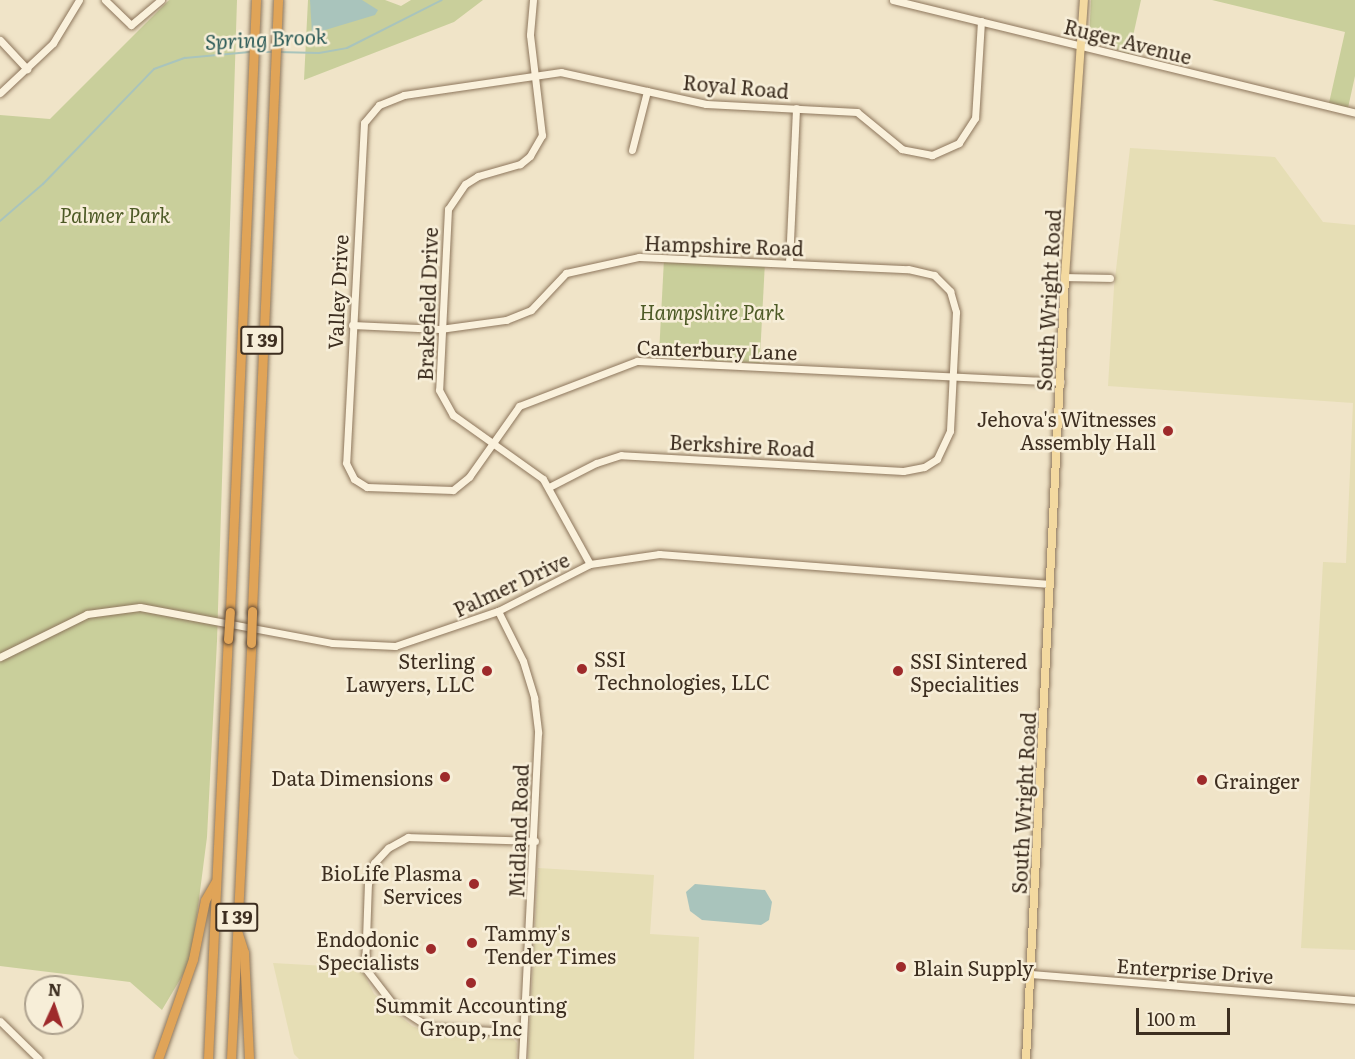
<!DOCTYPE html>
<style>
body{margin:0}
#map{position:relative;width:1355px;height:1059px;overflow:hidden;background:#f0e4c8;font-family:Literata,serif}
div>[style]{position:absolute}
.farmland>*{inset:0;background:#e6deb5}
.green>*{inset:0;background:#c9cf9b;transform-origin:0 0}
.water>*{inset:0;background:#a9c4bc}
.stream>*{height:2px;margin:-1px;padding:0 1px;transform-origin:1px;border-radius:1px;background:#a9c4bc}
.roads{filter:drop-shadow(0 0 2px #8d765c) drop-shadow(0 0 2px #8d765c)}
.minor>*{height:7px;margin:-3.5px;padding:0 3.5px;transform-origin:3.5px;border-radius:3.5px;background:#faf1dc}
.major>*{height:8px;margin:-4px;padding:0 4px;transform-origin:4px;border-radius:4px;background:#f3d9a0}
.highway>*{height:9px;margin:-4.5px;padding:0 4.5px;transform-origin:4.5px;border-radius:4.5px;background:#e0a458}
.bridges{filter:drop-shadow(0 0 2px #5b4430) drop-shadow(0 0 2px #5b4430)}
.highway-bridge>*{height:9px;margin:-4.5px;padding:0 4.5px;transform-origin:4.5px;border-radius:4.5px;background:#e0a458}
.dots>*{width:16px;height:16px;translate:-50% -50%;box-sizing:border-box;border:3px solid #f7eed8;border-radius:50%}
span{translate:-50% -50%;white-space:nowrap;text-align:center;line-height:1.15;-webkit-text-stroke:5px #f7eed8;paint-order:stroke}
.shield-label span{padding:2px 4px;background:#f7eed8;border:2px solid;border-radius:4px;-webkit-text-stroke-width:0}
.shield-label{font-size:18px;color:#3d2e20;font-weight:700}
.street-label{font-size:20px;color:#3d2e20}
.park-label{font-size:20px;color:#4d5a26;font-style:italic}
.poi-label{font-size:20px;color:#3d2e20}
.right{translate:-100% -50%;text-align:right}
.left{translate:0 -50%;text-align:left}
.water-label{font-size:21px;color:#2f5d5a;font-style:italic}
.north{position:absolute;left:24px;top:975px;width:60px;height:60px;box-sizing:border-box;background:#f7eed8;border:2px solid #ada18e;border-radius:50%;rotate:3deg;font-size:16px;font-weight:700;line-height:24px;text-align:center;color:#3d2e20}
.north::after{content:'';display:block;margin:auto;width:21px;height:27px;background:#9e2a2b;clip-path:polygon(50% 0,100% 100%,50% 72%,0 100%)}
.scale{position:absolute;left:1136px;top:1008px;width:94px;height:27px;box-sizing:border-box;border:3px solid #3d2e20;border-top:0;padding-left:8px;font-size:18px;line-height:21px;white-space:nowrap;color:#3d2e20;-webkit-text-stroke:4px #f7eed8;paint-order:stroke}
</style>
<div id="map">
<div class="farmland">
<div style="clip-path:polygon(1130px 148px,1275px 157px,1323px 222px,1355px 225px,1355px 950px,1301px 948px,1323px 562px,1346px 563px,1353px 403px,1108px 386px,1114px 287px)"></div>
<div style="clip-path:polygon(538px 868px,654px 875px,650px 934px,699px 937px,694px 1059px,528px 1059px)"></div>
<div style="clip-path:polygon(273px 963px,361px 968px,374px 994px,412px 1026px,431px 1033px,511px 1037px,517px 1043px,516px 1059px,299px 1059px,294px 1054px)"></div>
</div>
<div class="green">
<div style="clip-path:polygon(169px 0,237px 0,217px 641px,207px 837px,191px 961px,162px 1010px,130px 982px,0 966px,0 115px,50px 119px)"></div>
<div style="clip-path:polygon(308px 0,385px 0,401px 6px,411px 0,483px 0,454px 22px,304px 80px)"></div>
<div style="clip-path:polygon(1091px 0,1141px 0,1129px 54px,1089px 40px)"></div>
<div style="clip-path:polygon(1212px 0,1355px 0,1355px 76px,1348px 108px,1329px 103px,1345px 32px)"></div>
<div style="left:664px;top:259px;width:101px;height:99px;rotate:3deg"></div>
</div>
<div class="water">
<div style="clip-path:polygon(310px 0,362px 0,378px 10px,375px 15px,312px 34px)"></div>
<div style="clip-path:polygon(695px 884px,765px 890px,772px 902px,769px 920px,761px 925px,702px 920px,690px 911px,686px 892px)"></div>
</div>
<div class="stream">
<div style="left:256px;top:52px;width:15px"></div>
<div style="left:277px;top:52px;width:42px;rotate:1.4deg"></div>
<div style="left:319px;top:53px;width:28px;rotate:-10deg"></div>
<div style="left:347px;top:48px;width:106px;rotate:-26.8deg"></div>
<div style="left:0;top:221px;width:57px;rotate:-40.7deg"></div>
<div style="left:43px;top:184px;width:160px;rotate:-46deg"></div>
<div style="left:154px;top:69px;width:33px;rotate:-20deg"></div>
<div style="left:185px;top:58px;width:65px;rotate:-5.3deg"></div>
</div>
<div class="roads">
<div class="minor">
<div style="left:105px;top:0;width:36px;rotate:44deg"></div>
<div style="left:131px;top:25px;width:39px;rotate:-40deg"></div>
<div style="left:533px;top:0;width:35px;rotate:95deg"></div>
<div style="left:530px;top:35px;width:101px;rotate:83.2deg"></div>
<div style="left:542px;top:135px;width:24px;rotate:120deg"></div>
<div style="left:530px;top:156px;width:13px;rotate:141deg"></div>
<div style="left:520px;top:164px;width:44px;rotate:164.1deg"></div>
<div style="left:478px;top:176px;width:15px;rotate:148deg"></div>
<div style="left:465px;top:184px;width:30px;rotate:124deg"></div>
<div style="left:448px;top:209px;width:181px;rotate:92.8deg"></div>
<div style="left:439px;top:390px;width:29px;rotate:61deg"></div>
<div style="left:453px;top:415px;width:110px;rotate:35.4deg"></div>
<div style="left:543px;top:479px;width:97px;rotate:61.1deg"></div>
<div style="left:893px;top:0;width:476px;rotate:13.7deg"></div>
<div style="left:981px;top:21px;width:97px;rotate:93.5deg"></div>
<div style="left:975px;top:118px;width:30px;rotate:123deg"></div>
<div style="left:959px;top:143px;width:30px;rotate:156deg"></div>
<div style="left:932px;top:155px;width:31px;rotate:-169deg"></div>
<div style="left:902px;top:149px;width:58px;rotate:-140.6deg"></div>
<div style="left:857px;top:112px;width:151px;rotate:-177deg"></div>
<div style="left:706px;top:104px;width:148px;rotate:-167.6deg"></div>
<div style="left:561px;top:72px;width:159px;rotate:171.7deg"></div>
<div style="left:404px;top:95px;width:27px;rotate:158deg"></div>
<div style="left:379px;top:105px;width:23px;rotate:130deg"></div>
<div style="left:364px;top:123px;width:340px;rotate:93deg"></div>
<div style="left:346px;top:463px;width:18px;rotate:63deg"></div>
<div style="left:354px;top:479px;width:15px;rotate:32deg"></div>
<div style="left:367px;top:487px;width:86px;rotate:2deg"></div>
<div style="left:453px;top:490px;width:21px;rotate:-39deg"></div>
<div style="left:469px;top:477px;width:87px;rotate:-54.8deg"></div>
<div style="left:519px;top:406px;width:126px;rotate:-20.9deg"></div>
<div style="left:637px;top:361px;width:424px;rotate:2.8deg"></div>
<div style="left:0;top:40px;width:40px;rotate:47deg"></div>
<div style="left:0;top:93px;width:73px;rotate:-43.3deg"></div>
<div style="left:53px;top:43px;width:50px;rotate:-58.8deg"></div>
<div style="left:632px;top:150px;width:61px;rotate:-75.7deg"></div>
<div style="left:789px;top:263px;width:155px;rotate:-87.4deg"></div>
<div style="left:1065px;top:277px;width:45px;rotate:1.3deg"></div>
<div style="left:352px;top:325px;width:88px;rotate:2.6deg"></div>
<div style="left:440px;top:329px;width:67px;rotate:-7.8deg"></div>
<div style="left:506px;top:320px;width:27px;rotate:-22deg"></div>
<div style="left:531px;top:310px;width:51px;rotate:-46.6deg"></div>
<div style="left:566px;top:273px;width:75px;rotate:-12.4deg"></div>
<div style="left:639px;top:257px;width:269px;rotate:2.6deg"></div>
<div style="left:908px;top:269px;width:27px;rotate:13deg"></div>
<div style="left:934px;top:275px;width:23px;rotate:45deg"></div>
<div style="left:950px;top:291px;width:22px;rotate:74deg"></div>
<div style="left:956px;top:312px;width:119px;rotate:92.9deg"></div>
<div style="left:950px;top:431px;width:31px;rotate:115deg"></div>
<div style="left:937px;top:459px;width:15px;rotate:148deg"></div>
<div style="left:924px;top:467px;width:21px;rotate:169deg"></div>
<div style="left:903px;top:471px;width:282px;rotate:-176.8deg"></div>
<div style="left:621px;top:455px;width:26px;rotate:162deg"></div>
<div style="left:596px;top:463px;width:53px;rotate:152.9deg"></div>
<div style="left:498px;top:611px;width:56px;rotate:63.4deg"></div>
<div style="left:523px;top:661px;width:39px;rotate:73deg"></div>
<div style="left:534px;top:698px;width:35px;rotate:83deg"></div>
<div style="left:538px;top:733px;width:326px;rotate:92.8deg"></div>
<div style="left:0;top:657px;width:97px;rotate:-26.3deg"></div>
<div style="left:87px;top:614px;width:53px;rotate:-7.5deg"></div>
<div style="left:140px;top:607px;width:195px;rotate:10.6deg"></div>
<div style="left:332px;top:643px;width:63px;rotate:2.7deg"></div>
<div style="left:395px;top:646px;width:109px;rotate:-18.8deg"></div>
<div style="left:498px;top:611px;width:103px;rotate:-27.1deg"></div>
<div style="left:590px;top:564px;width:70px;rotate:-8.2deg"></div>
<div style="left:659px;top:554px;width:392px;rotate:4.4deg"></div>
<div style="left:1031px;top:974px;width:325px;rotate:4.6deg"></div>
<div style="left:0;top:1021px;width:54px;rotate:44.3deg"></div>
<div style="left:523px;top:1033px;width:94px;rotate:-176.3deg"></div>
<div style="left:429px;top:1027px;width:44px;rotate:-147deg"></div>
<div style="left:392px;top:1003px;width:44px;rotate:-127.6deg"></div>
<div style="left:365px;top:968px;width:84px;rotate:-88deg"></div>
<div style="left:368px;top:884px;width:22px;rotate:-74deg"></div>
<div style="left:374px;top:863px;width:21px;rotate:-47deg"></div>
<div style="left:388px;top:848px;width:23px;rotate:-29deg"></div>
<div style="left:408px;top:837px;width:127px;rotate:1.8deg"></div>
</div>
<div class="major">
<div style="left:1026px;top:1059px;width:783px;rotate:-87.14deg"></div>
<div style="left:1065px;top:277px;width:278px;rotate:-86.1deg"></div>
</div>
<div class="highway">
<div style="left:252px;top:611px;width:612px;rotate:-87.56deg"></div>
<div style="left:230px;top:612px;width:613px;rotate:-87.57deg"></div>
<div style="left:238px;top:934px;width:19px;rotate:72deg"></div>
<div style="left:244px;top:952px;width:107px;rotate:87.3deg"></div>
<div style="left:158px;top:1059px;width:106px;rotate:-70.7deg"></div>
<div style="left:193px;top:959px;width:60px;rotate:-78.5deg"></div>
<div style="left:205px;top:900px;width:20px;rotate:-60deg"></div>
<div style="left:208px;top:1059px;width:420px;rotate:-87.3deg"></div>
<div style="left:231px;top:1059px;width:416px;rotate:-87.2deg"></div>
</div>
</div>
<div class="bridges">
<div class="highway-bridge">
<div style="left:228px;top:639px;width:27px;rotate:-86deg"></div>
<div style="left:251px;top:643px;width:32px;rotate:-88deg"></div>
</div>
</div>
<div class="dots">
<div style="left:1168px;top:431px;background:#9e2a2b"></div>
<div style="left:582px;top:669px;background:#9e2a2b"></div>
<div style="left:487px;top:671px;background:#9e2a2b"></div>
<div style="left:898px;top:671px;background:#9e2a2b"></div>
<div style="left:445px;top:777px;background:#9e2a2b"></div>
<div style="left:1202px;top:780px;background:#9e2a2b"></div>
<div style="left:474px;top:884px;background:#9e2a2b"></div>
<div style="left:472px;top:943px;background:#9e2a2b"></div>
<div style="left:431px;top:949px;background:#9e2a2b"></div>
<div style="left:901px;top:967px;background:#9e2a2b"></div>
<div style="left:471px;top:983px;background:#9e2a2b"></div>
</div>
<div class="shield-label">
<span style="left:262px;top:340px">I 39</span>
<span style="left:237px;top:917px">I 39</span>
</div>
<div class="street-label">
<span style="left:1128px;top:41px;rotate:14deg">Ruger Avenue</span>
<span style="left:736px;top:86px;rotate:5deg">Royal Road</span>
<span style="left:724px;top:245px;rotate:2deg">Hampshire Road</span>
<span style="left:337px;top:292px;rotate:-87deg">Valley Drive</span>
<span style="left:1048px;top:300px;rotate:-87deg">South Wright Road</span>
<span style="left:427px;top:304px;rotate:-88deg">Brakefield Drive</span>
<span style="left:717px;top:349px;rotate:2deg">Canterbury Lane</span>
<span style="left:742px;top:445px;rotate:3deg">Berkshire Road</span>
<span style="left:511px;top:584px;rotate:-25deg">Palmer Drive</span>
<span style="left:1023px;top:803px;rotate:-87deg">South Wright Road</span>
<span style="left:518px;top:831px;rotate:-88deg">Midland Road</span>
<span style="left:1195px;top:970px;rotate:4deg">Enterprise Drive</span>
</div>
<div class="park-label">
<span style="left:115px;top:214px">Palmer Park</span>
<span style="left:712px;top:311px">Hampshire Park</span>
</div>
<div class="poi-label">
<span class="right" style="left:1156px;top:430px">Jehova's Witnesses<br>Assembly Hall</span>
<span class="left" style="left:594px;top:670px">SSI<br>Technologies, LLC</span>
<span class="right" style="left:475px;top:672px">Sterling<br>Lawyers, LLC</span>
<span class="left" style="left:910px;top:672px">SSI Sintered<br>Specialities</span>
<span class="right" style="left:433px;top:777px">Data Dimensions</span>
<span class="left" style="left:1214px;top:780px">Grainger</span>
<span class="right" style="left:462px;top:884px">BioLife Plasma<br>Services</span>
<span class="left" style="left:484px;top:944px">Tammy's<br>Tender Times</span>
<span class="right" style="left:419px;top:950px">Endodonic<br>Specialists</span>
<span class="left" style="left:913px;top:967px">Blain Supply</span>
<span style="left:471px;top:1016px">Summit Accounting<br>Group, Inc</span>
</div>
<div class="water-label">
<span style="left:266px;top:38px;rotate:-3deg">Spring Brook</span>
</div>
<div class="north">N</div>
<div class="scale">100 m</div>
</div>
